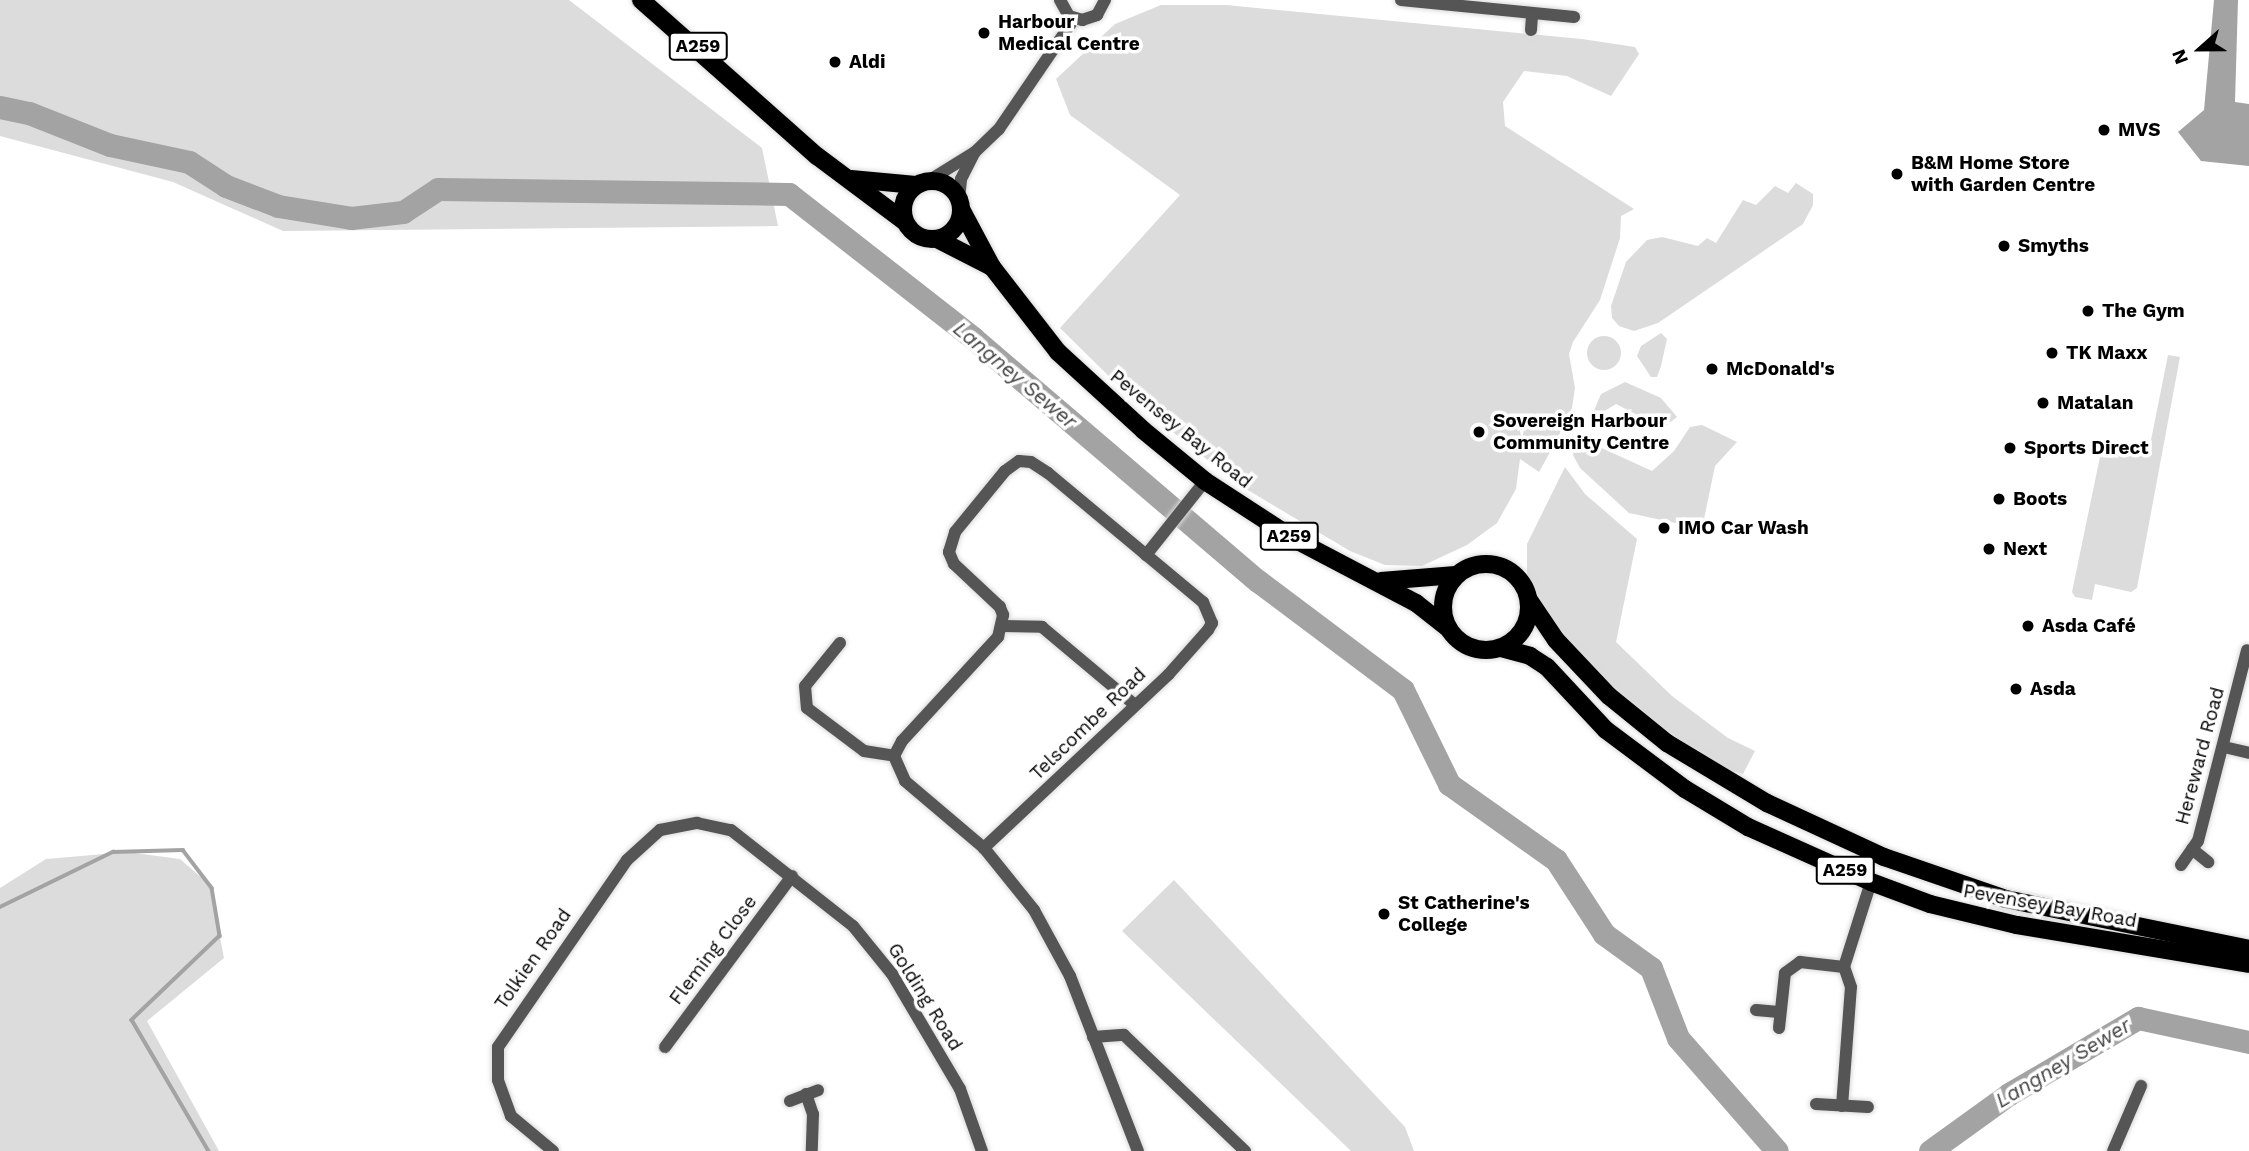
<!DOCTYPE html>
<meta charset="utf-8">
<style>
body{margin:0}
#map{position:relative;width:2249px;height:1151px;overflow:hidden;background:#fff;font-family:"Work Sans",sans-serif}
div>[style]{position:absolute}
.green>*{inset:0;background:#dcdcdc}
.round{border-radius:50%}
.water>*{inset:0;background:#a3a3a3}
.stream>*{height:3.5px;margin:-1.75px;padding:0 1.75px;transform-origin:1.75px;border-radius:1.75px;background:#a3a3a3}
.river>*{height:23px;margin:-11.5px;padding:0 11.5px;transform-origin:11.5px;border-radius:11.5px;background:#a3a3a3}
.roads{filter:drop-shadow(0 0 2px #dbdbdb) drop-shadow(0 0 2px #dbdbdb)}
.street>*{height:12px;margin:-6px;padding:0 6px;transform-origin:6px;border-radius:6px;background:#555}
.primary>*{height:18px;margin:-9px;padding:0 9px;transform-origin:9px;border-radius:9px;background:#000}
.primary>.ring{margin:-9px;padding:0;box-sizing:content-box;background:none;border:18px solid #000;border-radius:50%}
.dots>*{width:19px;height:19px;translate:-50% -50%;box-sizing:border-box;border:4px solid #fff;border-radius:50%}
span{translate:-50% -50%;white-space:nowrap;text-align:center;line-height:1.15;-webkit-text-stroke:7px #fff;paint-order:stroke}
.shield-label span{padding:2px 5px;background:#fff;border:2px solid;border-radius:5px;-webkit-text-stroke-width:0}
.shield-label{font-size:18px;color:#000;font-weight:700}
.poi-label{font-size:19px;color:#000;font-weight:700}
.left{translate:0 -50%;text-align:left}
.street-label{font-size:19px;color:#000}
.water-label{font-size:21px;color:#444;font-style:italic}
.north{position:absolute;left:2165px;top:14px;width:70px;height:70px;-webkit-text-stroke:5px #fff;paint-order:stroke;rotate:249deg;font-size:19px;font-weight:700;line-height:28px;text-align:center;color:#000}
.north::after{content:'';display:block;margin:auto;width:24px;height:32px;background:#000;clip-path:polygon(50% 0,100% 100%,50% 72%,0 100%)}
</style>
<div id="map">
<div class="green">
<div style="clip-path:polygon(0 0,569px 0,762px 148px,778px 226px,283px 231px,173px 182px,0 136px)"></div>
<div style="clip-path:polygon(1161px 5px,1226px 5px,1582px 39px,1635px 47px,1639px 54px,1611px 96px,1567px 76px,1524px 71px,1503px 102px,1505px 126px,1634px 209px,1621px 216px,1620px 238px,1600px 300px,1573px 342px,1569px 354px,1575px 388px,1572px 408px,1553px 447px,1539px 472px,1520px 459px,1516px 489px,1497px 523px,1467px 545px,1422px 566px,1385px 565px,1350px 551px,1236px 483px,1133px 400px,1060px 328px,1180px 195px,1070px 115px,1056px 79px,1115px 24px)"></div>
<div style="clip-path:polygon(1796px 183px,1813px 194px,1813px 205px,1803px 224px,1658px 323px,1634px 331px,1619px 326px,1612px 318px,1611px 306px,1626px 262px,1647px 240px,1662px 237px,1698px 246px,1707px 238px,1716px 243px,1743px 200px,1756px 205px,1775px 186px,1788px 193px)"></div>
<div style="clip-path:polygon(1661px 333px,1667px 339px,1661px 366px,1657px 377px,1651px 377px,1637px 356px,1641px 346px)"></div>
<div class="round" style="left:1587px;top:336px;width:34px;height:34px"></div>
<div style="clip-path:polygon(2168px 355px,2180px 357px,2137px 588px,2131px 592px,2095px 584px,2092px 600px,2075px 597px,2072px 592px,2102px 447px,2148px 455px)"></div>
<div style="clip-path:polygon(1625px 382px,1661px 398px,1677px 417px,1663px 428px,1616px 404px,1590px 420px,1601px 394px)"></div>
<div style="clip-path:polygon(1702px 425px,1737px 442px,1715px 466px,1704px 519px,1711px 521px,1708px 530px,1629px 513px,1580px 468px,1573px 455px,1575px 440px,1580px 438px,1652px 471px,1674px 451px,1690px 427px)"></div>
<div style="clip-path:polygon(1565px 467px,1585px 494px,1637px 539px,1616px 642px,1672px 696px,1728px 738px,1755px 751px,1743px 774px,1723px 769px,1639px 712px,1577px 653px,1545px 610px,1527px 574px,1527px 544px)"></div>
<div style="clip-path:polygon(127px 852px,180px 859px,210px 885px,224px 958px,147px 1021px,219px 1151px,0 1151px,0 888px,46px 859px)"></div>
<div style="clip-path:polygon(1174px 880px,1405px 1127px,1414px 1151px,1351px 1151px,1122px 931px)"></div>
</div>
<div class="water">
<div style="clip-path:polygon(2214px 0,2238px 0,2235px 102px,2249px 104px,2249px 166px,2201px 161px,2178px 132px,2204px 110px)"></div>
</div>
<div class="stream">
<div style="left:0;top:907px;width:126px;rotate:-26deg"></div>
<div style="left:113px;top:852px;width:70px;rotate:-1.6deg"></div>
<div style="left:183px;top:850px;width:48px;rotate:52.7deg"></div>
<div style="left:212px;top:888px;width:49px;rotate:80.5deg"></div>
<div style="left:220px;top:936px;width:122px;rotate:136.3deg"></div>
<div style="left:132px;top:1020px;width:152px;rotate:59.6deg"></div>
</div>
<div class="river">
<div style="left:0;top:107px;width:30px;rotate:12deg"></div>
<div style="left:29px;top:113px;width:87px;rotate:21.6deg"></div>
<div style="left:110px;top:145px;width:81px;rotate:12.1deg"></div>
<div style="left:189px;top:162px;width:44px;rotate:33deg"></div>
<div style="left:226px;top:186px;width:56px;rotate:21deg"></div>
<div style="left:278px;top:206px;width:74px;rotate:9.3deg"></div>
<div style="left:351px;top:218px;width:52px;rotate:-6.6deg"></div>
<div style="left:403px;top:212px;width:42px;rotate:-33.3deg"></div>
<div style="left:438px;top:189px;width:351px;rotate:0.8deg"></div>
<div style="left:789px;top:194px;width:234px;rotate:38deg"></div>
<div style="left:973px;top:338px;width:375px;rotate:40.5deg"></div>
<div style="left:1258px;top:581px;width:181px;rotate:36.9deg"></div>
<div style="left:1403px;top:690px;width:105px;rotate:63.9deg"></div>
<div style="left:1449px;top:784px;width:131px;rotate:35.4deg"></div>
<div style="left:1556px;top:860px;width:88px;rotate:57deg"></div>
<div style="left:1604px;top:934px;width:58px;rotate:35.9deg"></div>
<div style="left:1651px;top:968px;width:75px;rotate:68.9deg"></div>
<div style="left:1678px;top:1038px;width:150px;rotate:48.8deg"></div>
<div style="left:1930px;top:1151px;width:97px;rotate:-35.8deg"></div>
<div style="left:2009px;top:1094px;width:150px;rotate:-30.5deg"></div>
<div style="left:2138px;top:1018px;width:114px;rotate:12.2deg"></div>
</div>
<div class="roads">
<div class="street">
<div style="left:1060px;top:0;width:18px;rotate:61deg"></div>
<div style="left:1069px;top:16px;width:14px;rotate:17deg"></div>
<div style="left:1082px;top:20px;width:16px;rotate:-18deg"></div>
<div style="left:1097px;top:15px;width:17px;rotate:-62deg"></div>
<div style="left:1401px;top:0;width:174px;rotate:5.6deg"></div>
<div style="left:1531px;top:30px;width:16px;rotate:-86deg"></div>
<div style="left:928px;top:181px;width:55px;rotate:-31.7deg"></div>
<div style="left:959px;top:199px;width:20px;rotate:-84deg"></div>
<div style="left:961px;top:179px;width:30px;rotate:-63deg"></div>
<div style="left:975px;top:152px;width:33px;rotate:-44deg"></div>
<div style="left:999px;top:129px;width:133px;rotate:-55.7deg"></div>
<div style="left:1146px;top:555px;width:95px;rotate:-51.4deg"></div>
<div style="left:1003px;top:626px;width:39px;rotate:1deg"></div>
<div style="left:1042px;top:627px;width:121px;rotate:40deg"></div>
<div style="left:840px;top:643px;width:55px;rotate:129.1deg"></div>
<div style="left:805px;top:686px;width:22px;rotate:85deg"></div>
<div style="left:807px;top:708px;width:71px;rotate:37deg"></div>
<div style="left:864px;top:751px;width:30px;rotate:9deg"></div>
<div style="left:2224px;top:747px;width:26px;rotate:13deg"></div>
<div style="left:894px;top:756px;width:17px;rotate:-62deg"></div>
<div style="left:902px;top:741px;width:142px;rotate:-47.3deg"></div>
<div style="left:998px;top:637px;width:23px;rotate:-77deg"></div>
<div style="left:1003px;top:615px;width:9px;rotate:-111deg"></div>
<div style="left:1000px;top:607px;width:63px;rotate:-136.9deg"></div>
<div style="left:954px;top:564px;width:13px;rotate:-113deg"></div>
<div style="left:949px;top:552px;width:21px;rotate:-73deg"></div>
<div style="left:955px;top:532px;width:79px;rotate:-50.7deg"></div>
<div style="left:1005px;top:471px;width:17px;rotate:-36deg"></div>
<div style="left:1019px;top:461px;width:12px;rotate:5deg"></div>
<div style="left:1031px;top:462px;width:20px;rotate:33deg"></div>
<div style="left:1048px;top:473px;width:202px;rotate:39.8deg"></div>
<div style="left:1203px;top:602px;width:23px;rotate:67deg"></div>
<div style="left:1212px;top:623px;width:8px;rotate:120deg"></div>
<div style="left:1208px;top:630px;width:60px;rotate:131.6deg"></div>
<div style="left:1168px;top:675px;width:253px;rotate:136.8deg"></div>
<div style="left:894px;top:756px;width:27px;rotate:66deg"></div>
<div style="left:905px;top:781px;width:104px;rotate:40.3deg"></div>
<div style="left:984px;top:848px;width:80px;rotate:51.1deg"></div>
<div style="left:1034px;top:910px;width:75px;rotate:61.4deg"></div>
<div style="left:1070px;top:976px;width:188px;rotate:68.8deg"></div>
<div style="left:2192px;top:849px;width:21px;rotate:39deg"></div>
<div style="left:2181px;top:865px;width:29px;rotate:-55deg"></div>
<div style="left:2198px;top:841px;width:197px;rotate:-75.6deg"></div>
<div style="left:1756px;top:1010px;width:23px;rotate:5deg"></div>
<div style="left:1779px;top:1028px;width:55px;rotate:-83.8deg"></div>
<div style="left:1785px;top:973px;width:19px;rotate:-36deg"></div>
<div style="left:1800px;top:962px;width:44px;rotate:6.5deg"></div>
<div style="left:1093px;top:1037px;width:31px;rotate:-4deg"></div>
<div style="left:1124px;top:1035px;width:168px;rotate:43.8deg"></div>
<div style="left:665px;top:1047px;width:213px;rotate:-53.4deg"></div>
<div style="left:806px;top:1094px;width:21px;rotate:71deg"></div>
<div style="left:813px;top:1114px;width:37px;rotate:92deg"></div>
<div style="left:790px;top:1101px;width:30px;rotate:-21deg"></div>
<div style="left:1816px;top:1104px;width:52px;rotate:3.3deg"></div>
<div style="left:1842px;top:1106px;width:119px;rotate:-85.7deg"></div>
<div style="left:1851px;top:987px;width:21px;rotate:-109deg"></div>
<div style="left:1844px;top:967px;width:89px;rotate:-72.4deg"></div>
<div style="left:553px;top:1151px;width:55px;rotate:-140.2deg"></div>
<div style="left:511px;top:1116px;width:38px;rotate:-110deg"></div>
<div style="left:498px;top:1080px;width:33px;rotate:-90deg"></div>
<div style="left:498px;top:1047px;width:227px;rotate:-55.4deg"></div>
<div style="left:627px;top:860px;width:45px;rotate:-42.3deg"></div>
<div style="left:660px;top:830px;width:38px;rotate:-11deg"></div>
<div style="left:697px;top:823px;width:35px;rotate:12deg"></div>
<div style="left:731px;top:830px;width:155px;rotate:38.2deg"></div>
<div style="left:853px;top:926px;width:62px;rotate:50.9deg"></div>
<div style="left:892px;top:974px;width:134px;rotate:59.4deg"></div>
<div style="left:960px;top:1089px;width:66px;rotate:70.5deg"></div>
<div style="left:2113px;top:1151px;width:71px;rotate:-66.7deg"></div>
</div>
<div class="primary">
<div style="left:641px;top:0;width:235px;rotate:41.6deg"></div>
<div style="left:817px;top:156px;width:109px;rotate:36.8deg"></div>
<div style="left:851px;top:179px;width:65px;rotate:5.3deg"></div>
<div class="ring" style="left:903px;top:181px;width:40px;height:40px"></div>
<div style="left:961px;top:209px;width:66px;rotate:61.9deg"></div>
<div style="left:992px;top:267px;width:108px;rotate:52.2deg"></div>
<div style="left:1058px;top:352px;width:115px;rotate:42.5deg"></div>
<div style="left:1143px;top:430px;width:80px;rotate:39.4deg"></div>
<div style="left:1205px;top:481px;width:108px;rotate:33deg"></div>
<div style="left:1296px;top:540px;width:136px;rotate:27.7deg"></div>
<div style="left:1416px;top:603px;width:42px;rotate:38.2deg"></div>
<div style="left:937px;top:239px;width:62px;rotate:27deg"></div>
<div class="ring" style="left:1443px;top:564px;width:68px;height:68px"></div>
<div style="left:1381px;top:581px;width:75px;rotate:-4.6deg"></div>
<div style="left:1529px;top:600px;width:48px;rotate:56deg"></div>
<div style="left:1556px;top:640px;width:77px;rotate:46.6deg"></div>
<div style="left:1609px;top:696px;width:75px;rotate:39deg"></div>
<div style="left:1667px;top:743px;width:117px;rotate:31deg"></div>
<div style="left:1767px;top:803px;width:129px;rotate:24.8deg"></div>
<div style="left:1884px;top:857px;width:129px;rotate:19deg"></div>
<div style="left:2006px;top:899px;width:248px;rotate:11.6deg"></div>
<div style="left:1501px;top:648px;width:30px;rotate:15deg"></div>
<div style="left:1530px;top:656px;width:20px;rotate:33deg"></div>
<div style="left:1547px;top:667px;width:86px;rotate:46.9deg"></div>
<div style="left:1606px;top:730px;width:99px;rotate:36.8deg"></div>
<div style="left:1685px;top:789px;width:74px;rotate:31.1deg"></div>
<div style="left:1748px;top:827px;width:135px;rotate:24.1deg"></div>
<div style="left:1871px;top:882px;width:63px;rotate:20.4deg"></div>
<div style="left:1930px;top:904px;width:89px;rotate:13.6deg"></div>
<div style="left:2017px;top:925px;width:235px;rotate:9.5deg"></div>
</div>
</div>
<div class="dots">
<div style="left:984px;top:33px;background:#000"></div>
<div style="left:835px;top:62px;background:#000"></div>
<div style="left:2104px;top:130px;background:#000"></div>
<div style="left:1897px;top:174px;background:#000"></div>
<div style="left:2004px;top:246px;background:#000"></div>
<div style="left:2088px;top:311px;background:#000"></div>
<div style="left:2052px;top:353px;background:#000"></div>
<div style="left:1712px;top:369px;background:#000"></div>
<div style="left:2043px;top:403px;background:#000"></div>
<div style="left:1479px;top:432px;background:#000"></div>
<div style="left:2010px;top:448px;background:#000"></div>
<div style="left:1999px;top:499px;background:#000"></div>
<div style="left:1664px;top:528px;background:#000"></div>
<div style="left:1989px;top:549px;background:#000"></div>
<div style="left:2028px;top:626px;background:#000"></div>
<div style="left:2016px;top:689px;background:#000"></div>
<div style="left:1384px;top:914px;background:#000"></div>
</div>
<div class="shield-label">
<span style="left:698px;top:46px">A259</span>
<span style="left:1289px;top:536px">A259</span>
<span style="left:1845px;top:870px">A259</span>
</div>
<div class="poi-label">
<span class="left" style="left:998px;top:33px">Harbour<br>Medical Centre</span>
<span class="left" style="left:849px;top:62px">Aldi</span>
<span class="left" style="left:2118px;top:130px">MVS</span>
<span class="left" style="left:1911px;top:174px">B&amp;M Home Store<br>with Garden Centre</span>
<span class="left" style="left:2018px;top:246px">Smyths</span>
<span class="left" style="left:2102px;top:311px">The Gym</span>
<span class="left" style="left:2066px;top:353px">TK Maxx</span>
<span class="left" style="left:1726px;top:369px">McDonald's</span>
<span class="left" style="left:2057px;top:403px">Matalan</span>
<span class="left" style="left:1493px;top:432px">Sovereign Harbour<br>Community Centre</span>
<span class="left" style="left:2024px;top:448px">Sports Direct</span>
<span class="left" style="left:2013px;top:499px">Boots</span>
<span class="left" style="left:1678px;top:528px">IMO Car Wash</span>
<span class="left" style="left:2003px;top:549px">Next</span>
<span class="left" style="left:2042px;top:626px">Asda Café</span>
<span class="left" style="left:2030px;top:689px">Asda</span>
<span class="left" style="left:1398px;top:914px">St Catherine's<br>College</span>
</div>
<div class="street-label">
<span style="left:1181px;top:429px;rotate:39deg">Pevensey Bay Road</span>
<span style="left:1088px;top:724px;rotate:-44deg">Telscombe Road</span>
<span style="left:2200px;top:756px;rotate:-75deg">Hereward Road</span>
<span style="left:2050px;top:906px;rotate:10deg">Pevensey Bay Road</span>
<span style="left:713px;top:950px;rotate:-53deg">Fleming Close</span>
<span style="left:533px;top:959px;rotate:-55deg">Tolkien Road</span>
<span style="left:925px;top:997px;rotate:58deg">Golding Road</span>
</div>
<div class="water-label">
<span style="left:1015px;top:375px;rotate:40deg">Langney Sewer</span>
<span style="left:2063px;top:1063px;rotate:-31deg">Langney Sewer</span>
</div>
<div class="north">N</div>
</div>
